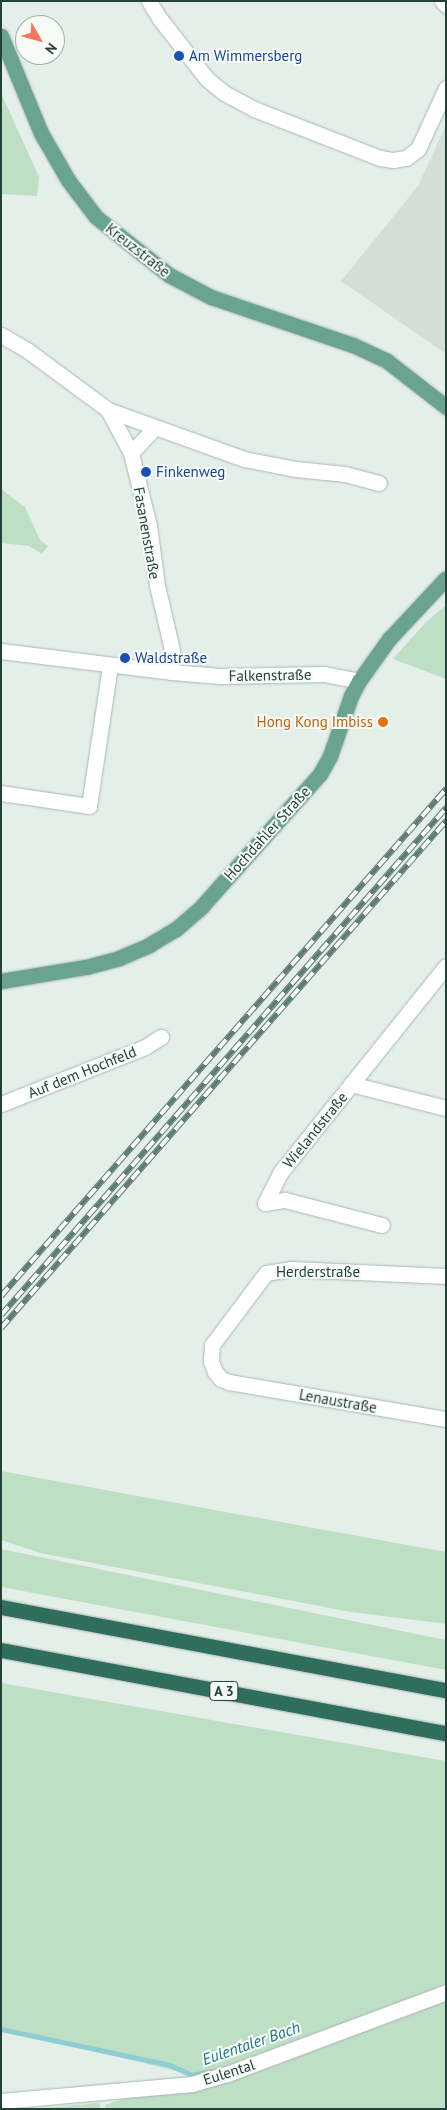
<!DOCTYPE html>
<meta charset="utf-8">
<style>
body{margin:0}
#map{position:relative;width:447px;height:2110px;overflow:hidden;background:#e5efea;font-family:"PT Sans",sans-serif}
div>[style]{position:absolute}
.built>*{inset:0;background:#d3ded9}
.green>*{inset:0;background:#bfdfc5}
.stream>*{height:4.5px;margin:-2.25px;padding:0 2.25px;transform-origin:2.25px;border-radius:2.25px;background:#8eced3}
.roads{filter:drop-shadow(0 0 1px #a7b7b1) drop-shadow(0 0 1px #a7b7b1)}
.minor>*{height:15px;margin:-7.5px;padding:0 7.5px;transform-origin:7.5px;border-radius:7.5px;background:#fff}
.major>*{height:15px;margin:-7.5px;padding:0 7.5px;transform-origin:7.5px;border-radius:7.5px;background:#6aa491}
.highway>*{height:15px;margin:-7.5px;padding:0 7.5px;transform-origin:7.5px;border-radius:7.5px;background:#2f6e5c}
.rail>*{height:5.5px;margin-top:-2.75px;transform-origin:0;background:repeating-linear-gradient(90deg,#f6fbf8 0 11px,#5f7c72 0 22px);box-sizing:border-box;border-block:1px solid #5f7c72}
.dots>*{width:14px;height:14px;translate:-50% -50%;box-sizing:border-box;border:2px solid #f6fbf8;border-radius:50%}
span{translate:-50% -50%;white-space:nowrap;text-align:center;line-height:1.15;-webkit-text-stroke:4px #f6fbf8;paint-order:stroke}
.shield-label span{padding:1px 4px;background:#f6fbf8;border:1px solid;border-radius:4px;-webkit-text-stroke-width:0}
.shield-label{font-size:14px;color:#244137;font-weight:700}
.transit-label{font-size:15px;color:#164399}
.left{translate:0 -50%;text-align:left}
.street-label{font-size:15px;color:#244137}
.food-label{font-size:15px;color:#c56008}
.right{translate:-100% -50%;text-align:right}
.water-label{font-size:16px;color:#1d767e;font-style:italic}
.frame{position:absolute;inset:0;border:2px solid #244137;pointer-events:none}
.north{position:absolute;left:15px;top:15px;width:50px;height:50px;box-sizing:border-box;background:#f6fbf8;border:1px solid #a2b1ab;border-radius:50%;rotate:128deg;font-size:14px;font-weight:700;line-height:20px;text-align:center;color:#244137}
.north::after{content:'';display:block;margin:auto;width:18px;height:22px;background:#f3785f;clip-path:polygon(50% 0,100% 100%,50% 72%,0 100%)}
</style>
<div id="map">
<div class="built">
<div style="clip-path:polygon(446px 125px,446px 354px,341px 281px,418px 186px)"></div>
</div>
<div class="green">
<div style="clip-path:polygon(1px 93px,39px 177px,37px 196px,1px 194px)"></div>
<div style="clip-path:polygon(1px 489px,25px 507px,40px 540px,48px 546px,42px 554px,29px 546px,1px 543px)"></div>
<div style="clip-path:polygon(446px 605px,446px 679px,393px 659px,425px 623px)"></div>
<div style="clip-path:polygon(1px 1471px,446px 1552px,446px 1624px,351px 1612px,40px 1553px,1px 1540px)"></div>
<div style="clip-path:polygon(1px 1549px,446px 1640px,446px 1670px,1px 1587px)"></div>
<div style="clip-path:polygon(1px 1683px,446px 1761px,446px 2109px,106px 2109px,105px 2105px,195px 2076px,1px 2027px)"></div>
<div style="clip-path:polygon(99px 2103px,101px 2109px,34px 2109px)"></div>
</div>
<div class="stream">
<div style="left:1px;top:2029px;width:173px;rotate:12deg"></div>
<div style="left:170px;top:2065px;width:24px;rotate:24deg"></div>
<div style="left:192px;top:2075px;width:19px;rotate:-12deg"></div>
</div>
<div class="roads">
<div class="minor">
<div style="left:149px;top:1px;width:21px;rotate:59deg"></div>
<div style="left:160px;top:19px;width:76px;rotate:51.9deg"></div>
<div style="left:207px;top:79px;width:22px;rotate:39deg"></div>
<div style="left:224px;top:93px;width:34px;rotate:28deg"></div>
<div style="left:254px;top:109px;width:135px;rotate:21.3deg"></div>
<div style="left:380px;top:158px;width:13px;rotate:9deg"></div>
<div style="left:393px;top:160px;width:13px;rotate:-9deg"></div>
<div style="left:406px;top:158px;width:15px;rotate:-37deg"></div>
<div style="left:418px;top:149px;width:67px;rotate:-65.3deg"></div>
<div style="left:442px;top:1px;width:6px;rotate:45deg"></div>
<div style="left:1px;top:335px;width:30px;rotate:30deg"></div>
<div style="left:27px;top:350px;width:101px;rotate:36.5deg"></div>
<div style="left:108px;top:410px;width:49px;rotate:61.9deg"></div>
<div style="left:131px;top:453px;width:75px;rotate:76.1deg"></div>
<div style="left:149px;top:526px;width:60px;rotate:82.3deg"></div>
<div style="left:157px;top:585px;width:67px;rotate:77deg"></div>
<div style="left:172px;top:650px;width:22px;rotate:93deg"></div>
<div style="left:108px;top:410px;width:145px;rotate:19.8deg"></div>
<div style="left:244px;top:459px;width:53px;rotate:10.9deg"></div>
<div style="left:296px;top:469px;width:49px;rotate:5.8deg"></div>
<div style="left:345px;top:474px;width:35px;rotate:15deg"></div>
<div style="left:131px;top:453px;width:34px;rotate:-47deg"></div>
<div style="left:1px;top:651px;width:171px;rotate:7deg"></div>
<div style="left:171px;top:672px;width:50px;rotate:4.6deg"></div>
<div style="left:221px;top:676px;width:103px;rotate:-1.1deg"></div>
<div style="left:324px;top:674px;width:36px;rotate:11deg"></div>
<div style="left:1px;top:793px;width:89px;rotate:8.4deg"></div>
<div style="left:89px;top:806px;width:142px;rotate:-81.5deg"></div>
<div style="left:351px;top:1084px;width:98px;rotate:14.2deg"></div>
<div style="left:1px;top:1104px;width:155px;rotate:-21.6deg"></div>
<div style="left:145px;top:1047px;width:19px;rotate:-32deg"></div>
<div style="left:265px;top:1203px;width:34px;rotate:-63deg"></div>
<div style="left:280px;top:1173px;width:265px;rotate:-51.3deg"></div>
<div style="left:265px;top:1203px;width:20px;rotate:-9deg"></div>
<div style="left:285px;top:1200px;width:100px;rotate:14.5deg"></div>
<div style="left:446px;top:1276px;width:155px;rotate:-177.4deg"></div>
<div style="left:291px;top:1269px;width:25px;rotate:171deg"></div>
<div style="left:266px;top:1273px;width:90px;rotate:126.9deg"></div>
<div style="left:212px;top:1345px;width:16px;rotate:94deg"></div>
<div style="left:211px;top:1361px;width:12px;rotate:70deg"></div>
<div style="left:215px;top:1372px;width:9px;rotate:49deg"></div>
<div style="left:221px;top:1379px;width:9px;rotate:21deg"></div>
<div style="left:229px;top:1382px;width:220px;rotate:9.7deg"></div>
<div style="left:1px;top:2101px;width:192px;rotate:-5.1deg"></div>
<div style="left:192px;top:2084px;width:36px;rotate:-16deg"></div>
<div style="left:227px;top:2074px;width:234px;rotate:-20.5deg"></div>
</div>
<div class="major">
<div style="left:1px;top:36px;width:105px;rotate:67.6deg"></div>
<div style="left:41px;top:133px;width:54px;rotate:60.1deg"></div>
<div style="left:68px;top:180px;width:46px;rotate:52.9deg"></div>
<div style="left:96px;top:217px;width:93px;rotate:38.5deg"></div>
<div style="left:169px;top:275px;width:47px;rotate:27.6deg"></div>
<div style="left:211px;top:297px;width:150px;rotate:18.7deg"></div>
<div style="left:353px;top:345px;width:38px;rotate:25deg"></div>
<div style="left:387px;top:361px;width:75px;rotate:37.9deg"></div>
<div style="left:1px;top:981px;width:86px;rotate:-9.4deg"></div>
<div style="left:86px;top:967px;width:34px;rotate:-15deg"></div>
<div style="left:119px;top:958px;width:33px;rotate:-23deg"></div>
<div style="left:149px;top:945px;width:31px;rotate:-31deg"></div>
<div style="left:176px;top:929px;width:35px;rotate:-41deg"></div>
<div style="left:202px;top:906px;width:177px;rotate:-48.2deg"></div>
<div style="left:320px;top:774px;width:21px;rotate:-61deg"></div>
<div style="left:330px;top:756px;width:64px;rotate:-70.7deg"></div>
<div style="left:351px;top:696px;width:17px;rotate:-62deg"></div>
<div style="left:359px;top:681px;width:52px;rotate:-54.5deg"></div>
<div style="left:389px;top:639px;width:83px;rotate:-46.9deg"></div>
</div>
<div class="highway">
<div style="left:1px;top:1607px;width:453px;rotate:10.6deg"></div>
<div style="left:1px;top:1650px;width:453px;rotate:10.6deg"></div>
</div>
</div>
<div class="rail">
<div style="left:1px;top:1296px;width:675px;rotate:-48.73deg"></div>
<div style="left:1px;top:1315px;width:675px;rotate:-48.73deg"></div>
<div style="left:1px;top:1328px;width:675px;rotate:-48.73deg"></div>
</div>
<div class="dots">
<div style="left:179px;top:56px;background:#1a4fb4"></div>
<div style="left:146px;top:472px;background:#1a4fb4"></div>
<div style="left:125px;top:658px;background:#1a4fb4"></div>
<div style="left:383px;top:722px;background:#e8710a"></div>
</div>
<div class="shield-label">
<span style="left:224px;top:1691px">A 3</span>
</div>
<div class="transit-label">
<span class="left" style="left:189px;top:56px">Am Wimmersberg</span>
<span class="left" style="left:156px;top:472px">Finkenweg</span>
<span class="left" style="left:135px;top:658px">Waldstraße</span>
</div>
<div class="street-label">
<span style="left:138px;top:250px;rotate:38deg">Kreuzstraße</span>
<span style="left:147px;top:533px;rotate:80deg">Fasanenstraße</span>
<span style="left:270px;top:675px;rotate:-1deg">Falkenstraße</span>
<span style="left:267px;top:833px;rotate:-48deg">Hochdahler Straße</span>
<span style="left:82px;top:1072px;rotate:-22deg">Auf dem Hochfeld</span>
<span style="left:315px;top:1130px;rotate:-51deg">Wielandstraße</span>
<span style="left:318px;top:1272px">Herderstraße</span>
<span style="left:338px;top:1401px;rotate:10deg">Lenaustraße</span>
<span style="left:229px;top:2072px;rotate:-18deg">Eulental</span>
</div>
<div class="food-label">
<span class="right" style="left:373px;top:722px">Hong Kong Imbiss</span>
</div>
<div class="water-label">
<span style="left:251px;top:2043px;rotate:-19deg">Eulentaler Bach</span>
</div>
<div class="frame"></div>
<div class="north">N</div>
</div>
